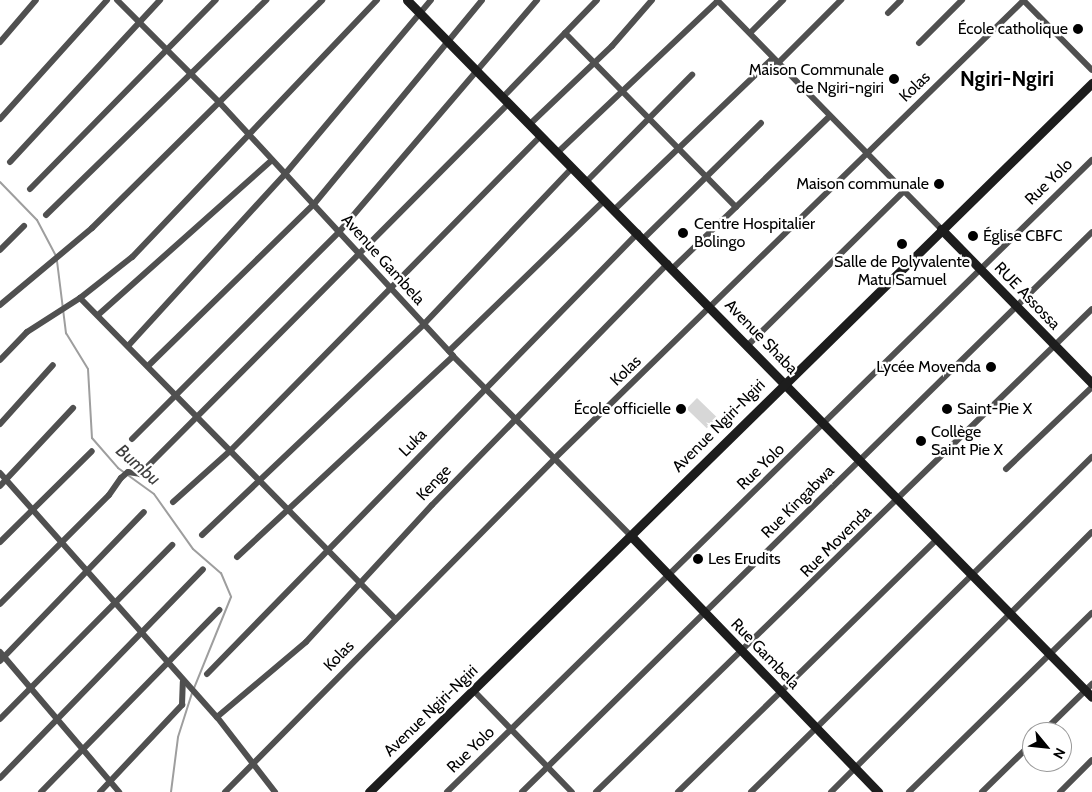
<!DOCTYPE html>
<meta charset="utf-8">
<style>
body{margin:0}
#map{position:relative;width:1092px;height:792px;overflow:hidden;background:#fff;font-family:Cabin,sans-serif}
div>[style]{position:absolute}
.green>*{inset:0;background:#d7d7d7;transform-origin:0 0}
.stream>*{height:2px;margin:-1px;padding:0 1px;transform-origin:1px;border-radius:1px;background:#9e9e9e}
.street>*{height:6px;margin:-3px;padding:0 3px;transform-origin:3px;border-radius:3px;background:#505050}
.secondary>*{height:9px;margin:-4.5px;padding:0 4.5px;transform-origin:4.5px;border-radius:4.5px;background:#1d1d1d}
.dots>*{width:14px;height:14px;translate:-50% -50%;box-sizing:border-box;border:2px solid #fff;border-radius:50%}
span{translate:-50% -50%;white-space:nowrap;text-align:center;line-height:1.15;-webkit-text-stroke:4.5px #fff;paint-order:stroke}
.poi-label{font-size:16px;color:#000}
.right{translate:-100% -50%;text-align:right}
.left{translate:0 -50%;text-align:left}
.street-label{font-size:16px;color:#000}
.water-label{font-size:18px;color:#3f3f3f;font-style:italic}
.district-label{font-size:21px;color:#000;font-weight:700}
.north{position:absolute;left:1022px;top:722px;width:50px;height:50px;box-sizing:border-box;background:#fff;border:1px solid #999;border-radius:50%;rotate:118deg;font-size:14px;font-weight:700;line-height:20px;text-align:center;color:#000}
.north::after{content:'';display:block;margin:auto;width:18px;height:22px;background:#000;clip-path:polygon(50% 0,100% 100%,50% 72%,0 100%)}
</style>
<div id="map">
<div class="green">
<div style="left:697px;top:398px;width:28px;height:15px;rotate:44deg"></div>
</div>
<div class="stream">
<div style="left:0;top:182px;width:53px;rotate:45.8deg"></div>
<div style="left:37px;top:220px;width:41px;rotate:62.2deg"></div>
<div style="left:57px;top:261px;width:73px;rotate:82.9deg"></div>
<div style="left:66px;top:333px;width:42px;rotate:58.6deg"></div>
<div style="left:88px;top:369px;width:69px;rotate:86.7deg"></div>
<div style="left:92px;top:438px;width:40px;rotate:49deg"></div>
<div style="left:118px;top:468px;width:44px;rotate:35.8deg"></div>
<div style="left:154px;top:494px;width:67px;rotate:54.7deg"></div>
<div style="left:193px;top:549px;width:37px;rotate:41deg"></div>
<div style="left:221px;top:573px;width:26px;rotate:67deg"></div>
<div style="left:231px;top:597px;width:98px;rotate:112.1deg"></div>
<div style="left:171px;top:792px;width:55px;rotate:-82.7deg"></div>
<div style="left:178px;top:737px;width:46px;rotate:-72.3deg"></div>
</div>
<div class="street">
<div style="left:117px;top:0;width:144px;rotate:45deg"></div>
<div style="left:219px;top:102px;width:345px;rotate:47.3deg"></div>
<div style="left:453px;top:356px;width:253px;rotate:45.3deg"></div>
<div style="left:377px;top:0;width:355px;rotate:133.6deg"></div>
<div style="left:132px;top:257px;width:66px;rotate:141.7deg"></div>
<div style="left:80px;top:298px;width:449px;rotate:45.5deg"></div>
<div style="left:717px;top:0;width:320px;rotate:45.6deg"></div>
<div style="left:1023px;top:0;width:98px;rotate:45.4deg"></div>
<div style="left:888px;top:13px;width:18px;rotate:-45deg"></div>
<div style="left:565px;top:33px;width:244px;rotate:45.5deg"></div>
<div style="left:750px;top:33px;width:47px;rotate:-45deg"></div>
<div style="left:0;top:42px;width:55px;rotate:-49.4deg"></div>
<div style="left:919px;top:43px;width:61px;rotate:-45deg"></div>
<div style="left:777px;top:64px;width:91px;rotate:-45deg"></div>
<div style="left:503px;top:97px;width:135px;rotate:-45.9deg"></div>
<div style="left:0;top:119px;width:160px;rotate:-48deg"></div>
<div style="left:530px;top:124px;width:113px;rotate:-43.6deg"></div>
<div style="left:612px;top:46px;width:61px;rotate:-49deg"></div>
<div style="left:557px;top:153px;width:221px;rotate:-43.4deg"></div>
<div style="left:10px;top:162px;width:221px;rotate:-47.2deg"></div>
<div style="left:586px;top:182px;width:151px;rotate:-45.3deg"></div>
<div style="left:30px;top:189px;width:265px;rotate:-45.5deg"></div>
<div style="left:615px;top:209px;width:217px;rotate:-43.7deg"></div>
<div style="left:46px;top:215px;width:308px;rotate:-44.3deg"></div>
<div style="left:644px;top:238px;width:164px;rotate:-44.5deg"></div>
<div style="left:0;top:250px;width:34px;rotate:-45deg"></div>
<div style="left:673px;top:268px;width:217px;rotate:-44.1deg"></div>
<div style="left:0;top:305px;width:120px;rotate:-39.9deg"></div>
<div style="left:92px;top:228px;width:324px;rotate:-44.7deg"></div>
<div style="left:98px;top:315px;width:233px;rotate:-41.7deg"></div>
<div style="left:748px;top:345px;width:219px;rotate:-44.6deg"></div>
<div style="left:128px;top:346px;width:233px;rotate:-47.6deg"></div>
<div style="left:285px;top:174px;width:227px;rotate:-50deg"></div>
<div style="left:449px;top:351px;width:217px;rotate:-44.1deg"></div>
<div style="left:0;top:360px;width:39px;rotate:-46deg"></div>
<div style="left:27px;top:332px;width:63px;rotate:-32.7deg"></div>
<div style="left:148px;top:366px;width:232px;rotate:-44.3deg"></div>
<div style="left:314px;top:204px;width:264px;rotate:-50.5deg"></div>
<div style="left:0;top:424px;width:79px;rotate:-48.1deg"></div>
<div style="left:132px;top:439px;width:293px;rotate:-45deg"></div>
<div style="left:339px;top:232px;width:305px;rotate:-49.5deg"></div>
<div style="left:1006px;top:469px;width:119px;rotate:-43.6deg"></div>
<div style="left:0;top:473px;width:327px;rotate:48.4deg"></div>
<div style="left:217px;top:717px;width:95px;rotate:52.3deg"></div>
<div style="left:0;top:486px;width:107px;rotate:-46.9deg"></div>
<div style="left:173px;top:502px;width:78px;rotate:-41.9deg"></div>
<div style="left:231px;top:450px;width:441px;rotate:-45.4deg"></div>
<div style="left:202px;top:535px;width:306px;rotate:-43.5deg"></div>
<div style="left:424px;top:324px;width:215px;rotate:-46.5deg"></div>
<div style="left:0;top:542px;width:129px;rotate:-44.7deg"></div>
<div style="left:237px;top:557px;width:295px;rotate:-42.9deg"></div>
<div style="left:0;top:604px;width:154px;rotate:-45deg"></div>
<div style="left:109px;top:495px;width:21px;rotate:-55deg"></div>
<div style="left:121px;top:478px;width:9px;rotate:-41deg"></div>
<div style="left:128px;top:472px;width:12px;rotate:9deg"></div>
<div style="left:140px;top:474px;width:523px;rotate:-45.15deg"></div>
<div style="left:0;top:652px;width:184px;rotate:49.6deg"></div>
<div style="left:0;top:661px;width:207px;rotate:-46deg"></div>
<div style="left:207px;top:674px;width:617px;rotate:-45.66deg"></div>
<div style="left:473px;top:690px;width:142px;rotate:45.9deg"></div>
<div style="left:217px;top:717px;width:116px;rotate:-40.1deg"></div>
<div style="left:306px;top:642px;width:186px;rotate:-47.4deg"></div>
<div style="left:432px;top:505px;width:338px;rotate:-45.7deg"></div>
<div style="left:0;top:719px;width:245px;rotate:-45.3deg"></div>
<div style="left:1043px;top:732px;width:69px;rotate:-44.4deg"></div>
<div style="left:0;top:778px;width:291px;rotate:-45.8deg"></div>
<div style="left:41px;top:792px;width:255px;rotate:-45.6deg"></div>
<div style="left:100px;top:792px;width:120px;rotate:-46.7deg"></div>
<div style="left:182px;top:705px;width:23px;rotate:-88deg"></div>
<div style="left:225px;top:792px;width:468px;rotate:-45.3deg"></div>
<div style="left:554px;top:459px;width:657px;rotate:-44.32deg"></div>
<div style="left:447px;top:792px;width:903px;rotate:-44.42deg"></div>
<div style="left:522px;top:792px;width:799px;rotate:-44.49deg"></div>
<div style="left:596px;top:792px;width:692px;rotate:-44.24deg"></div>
<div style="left:678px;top:792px;width:362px;rotate:-44.3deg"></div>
<div style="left:751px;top:792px;width:478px;rotate:-44.5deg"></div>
<div style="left:831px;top:792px;width:368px;rotate:-44.9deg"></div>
<div style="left:909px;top:792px;width:256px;rotate:-44.4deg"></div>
<div style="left:982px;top:792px;width:70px;rotate:-44.4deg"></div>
<div style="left:1060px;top:792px;width:45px;rotate:-45deg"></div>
</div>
<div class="secondary">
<div style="left:407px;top:0;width:977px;rotate:45.5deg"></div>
<div style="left:941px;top:229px;width:216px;rotate:45.6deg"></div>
<div style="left:631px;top:536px;width:356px;rotate:46deg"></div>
<div style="left:369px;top:792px;width:1013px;rotate:-44.44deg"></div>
</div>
<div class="dots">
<div style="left:1078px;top:29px;background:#000"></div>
<div style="left:894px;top:79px;background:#000"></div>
<div style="left:939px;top:184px;background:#000"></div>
<div style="left:683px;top:233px;background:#000"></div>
<div style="left:973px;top:236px;background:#000"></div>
<div style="left:902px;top:244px;background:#000"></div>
<div style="left:991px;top:367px;background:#000"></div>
<div style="left:681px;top:409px;background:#000"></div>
<div style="left:947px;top:409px;background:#000"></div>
<div style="left:921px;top:441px;background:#000"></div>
<div style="left:698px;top:559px;background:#000"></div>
</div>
<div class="poi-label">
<span class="right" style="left:1068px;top:29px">École catholique</span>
<span class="right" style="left:884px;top:79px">Maison Communale<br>de Ngiri-ngiri</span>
<span class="right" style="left:929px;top:184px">Maison communale</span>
<span class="left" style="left:694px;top:233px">Centre Hospitalier<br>Bolingo</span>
<span class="left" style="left:983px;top:236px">Église CBFC</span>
<span style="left:902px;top:271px">Salle de Polyvalente<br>Matu Samuel</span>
<span class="right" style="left:981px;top:367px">Lycée Movenda</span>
<span class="right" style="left:671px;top:409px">École officielle</span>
<span class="left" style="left:957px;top:409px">Saint-Pie X</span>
<span class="left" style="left:931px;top:441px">Collège<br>Saint Pie X</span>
<span class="left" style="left:708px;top:559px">Les Erudits</span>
</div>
<div class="street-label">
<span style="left:915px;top:87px;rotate:-44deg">Kolas</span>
<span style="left:1049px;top:182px;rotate:-44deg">Rue Yolo</span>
<span style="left:383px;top:260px;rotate:48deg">Avenue Gambela</span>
<span style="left:1027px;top:296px;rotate:46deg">RUE Assossa</span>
<span style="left:761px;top:337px;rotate:46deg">Avenue Shaba</span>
<span style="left:626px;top:371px;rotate:-44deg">Kolas</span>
<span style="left:719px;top:426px;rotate:-45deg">Avenue Ngiri-Ngiri</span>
<span style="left:413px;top:443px;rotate:-45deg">Luka</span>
<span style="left:761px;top:467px;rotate:-44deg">Rue Yolo</span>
<span style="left:434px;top:483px;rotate:-47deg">Kenge</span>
<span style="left:798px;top:502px;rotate:-45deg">Rue Kingabwa</span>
<span style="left:836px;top:542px;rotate:-45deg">Rue Movenda</span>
<span style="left:765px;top:654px;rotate:46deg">Rue Gambela</span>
<span style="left:339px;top:656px;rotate:-46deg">Kolas</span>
<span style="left:431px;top:711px;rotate:-44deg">Avenue Ngiri-Ngiri</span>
<span style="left:471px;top:750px;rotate:-44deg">Rue Yolo</span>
</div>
<div class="water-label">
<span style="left:138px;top:465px;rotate:41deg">Bumbu</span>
</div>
<div class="district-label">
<span style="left:1007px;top:79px">Ngiri-Ngiri</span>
</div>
<div class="north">N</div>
</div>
